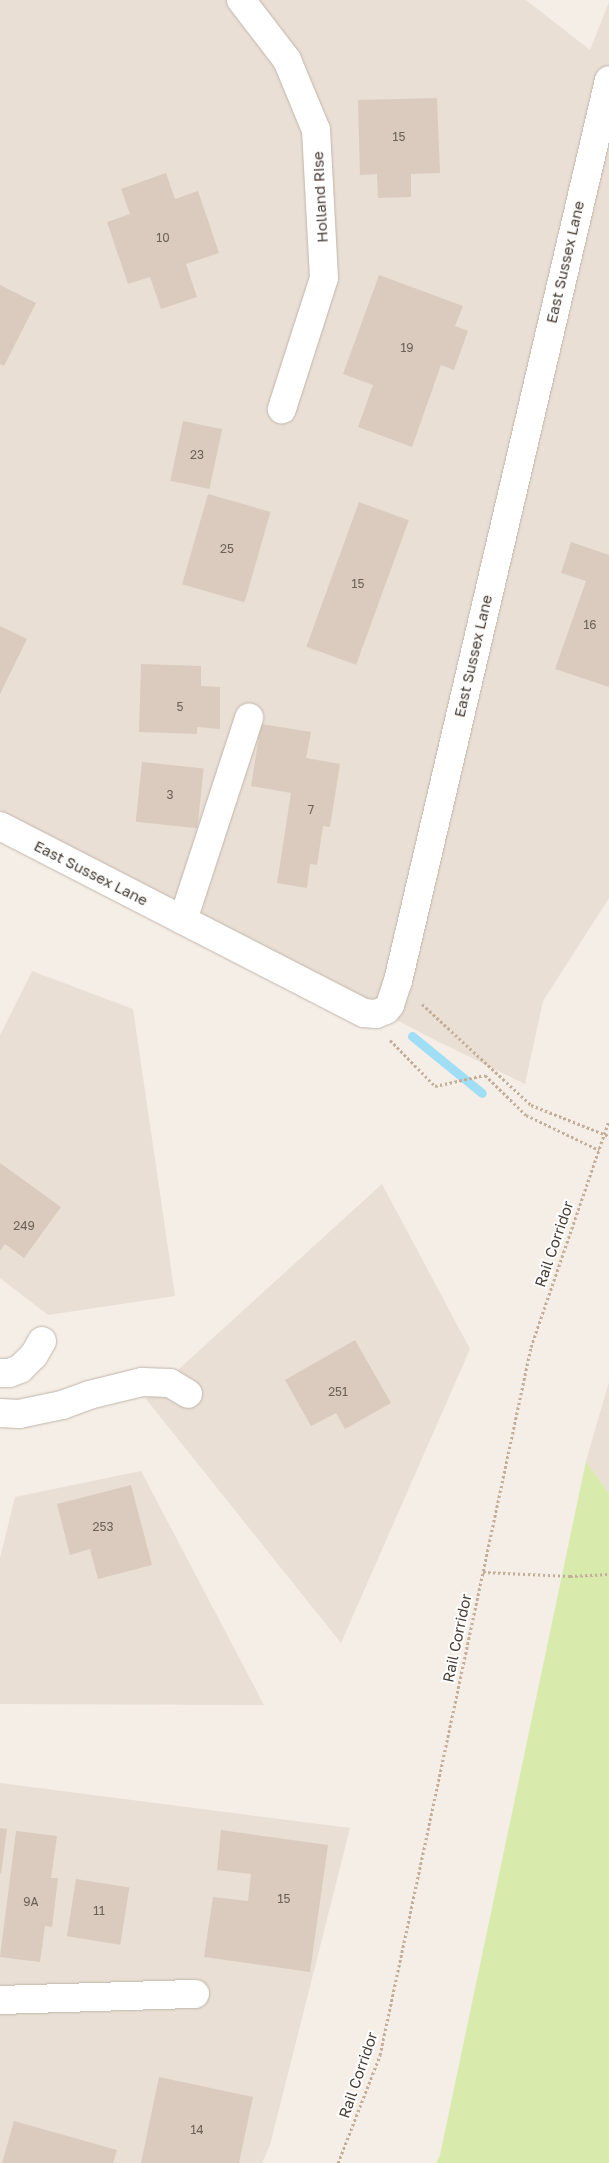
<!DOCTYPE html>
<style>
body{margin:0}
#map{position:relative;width:609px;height:2163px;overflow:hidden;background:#f4eee7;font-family:"Golos Text",sans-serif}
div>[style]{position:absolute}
.residential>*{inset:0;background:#e9dfd5}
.green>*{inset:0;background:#d8ebad}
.stream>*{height:9px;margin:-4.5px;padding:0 4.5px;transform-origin:4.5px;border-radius:4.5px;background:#a0def5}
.building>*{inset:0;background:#dacbbe;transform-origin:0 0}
.path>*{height:3px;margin-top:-1.5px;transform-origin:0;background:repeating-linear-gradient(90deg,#c3ae99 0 2.5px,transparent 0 5px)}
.roads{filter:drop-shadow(0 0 1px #c1b5a9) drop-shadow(0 0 1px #c1b5a9)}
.minor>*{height:28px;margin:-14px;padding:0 14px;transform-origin:14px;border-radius:14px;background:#fff}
.path-bridge>*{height:3px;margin-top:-1.5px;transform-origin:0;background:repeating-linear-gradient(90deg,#c3ae99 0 2.5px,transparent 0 5px)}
span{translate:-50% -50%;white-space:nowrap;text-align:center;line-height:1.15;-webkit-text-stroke:4px #fff;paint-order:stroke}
.number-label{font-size:12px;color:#6c6157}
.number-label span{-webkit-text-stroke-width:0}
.street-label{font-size:15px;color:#483e35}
</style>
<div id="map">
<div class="residential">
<div style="clip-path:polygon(0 0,526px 0,590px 50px,609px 2px,609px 898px,543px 1001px,525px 1084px,429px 1037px,0 810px)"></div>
<div style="clip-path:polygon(32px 971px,133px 1009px,175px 1296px,48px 1315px,0 1278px,0 1035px)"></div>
<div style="clip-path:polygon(382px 1184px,470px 1349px,341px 1643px,146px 1399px)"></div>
<div style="clip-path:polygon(609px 1382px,609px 1494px,586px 1461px)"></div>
<div style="clip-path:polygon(141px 1471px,264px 1705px,0 1704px,0 1558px,15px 1497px)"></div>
<div style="clip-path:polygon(0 1783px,350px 1828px,270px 2145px,262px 2163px,0 2163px)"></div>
</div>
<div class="green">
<div style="clip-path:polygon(586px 1461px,609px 1494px,609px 2163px,436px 2163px,440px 2155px)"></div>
</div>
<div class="stream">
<div style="left:412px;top:1036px;width:90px;rotate:39.2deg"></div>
</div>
<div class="building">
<div style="clip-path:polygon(437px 98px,440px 173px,411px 174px,411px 197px,378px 198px,377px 174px,360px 175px,358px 100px)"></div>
<div style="clip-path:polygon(166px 173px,175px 199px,198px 191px,219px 253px,186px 264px,197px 297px,161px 309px,150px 277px,128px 284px,107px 222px,130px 214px,121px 189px)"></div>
<div style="clip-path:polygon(379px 275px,463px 306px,455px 326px,468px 331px,454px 370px,441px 365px,412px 447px,358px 427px,373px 385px,343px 374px)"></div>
<div style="clip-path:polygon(0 285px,36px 303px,4px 366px,0 364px)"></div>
<div style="left:183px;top:421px;width:40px;height:61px;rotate:12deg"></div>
<div style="left:208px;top:494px;width:65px;height:94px;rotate:16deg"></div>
<div style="left:359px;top:502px;width:53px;height:154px;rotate:20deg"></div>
<div style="clip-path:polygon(571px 542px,609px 555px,609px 687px,555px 669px,586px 581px,561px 573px)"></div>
<div style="clip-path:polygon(0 626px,27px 639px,0 694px)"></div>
<div style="clip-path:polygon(141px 664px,201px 666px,201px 686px,220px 687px,220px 729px,197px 727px,197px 734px,139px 732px)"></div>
<div style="clip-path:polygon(261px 724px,311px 732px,306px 758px,340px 764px,330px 827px,323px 826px,317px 865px,310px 864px,307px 888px,277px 883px,291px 793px,251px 786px)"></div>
<div style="left:142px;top:762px;width:62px;height:60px;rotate:6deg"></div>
<div style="clip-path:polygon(0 1163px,61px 1207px,24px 1258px,5px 1244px,0 1251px)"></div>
<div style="clip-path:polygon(355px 1340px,391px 1403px,345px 1429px,336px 1413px,311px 1426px,285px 1380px)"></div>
<div style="clip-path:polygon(131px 1485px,152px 1565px,98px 1579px,90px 1549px,70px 1555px,57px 1504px)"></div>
<div style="clip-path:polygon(0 1828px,7px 1829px,1px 1874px,0 1873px)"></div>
<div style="clip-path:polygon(221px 1830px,328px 1845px,310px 1972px,204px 1957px,213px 1897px,248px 1901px,251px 1874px,217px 1870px)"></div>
<div style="clip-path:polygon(16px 1831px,57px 1836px,51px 1878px,58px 1878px,52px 1927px,45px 1926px,40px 1962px,0 1957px)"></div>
<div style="left:76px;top:1879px;width:54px;height:58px;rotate:9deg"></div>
<div style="clip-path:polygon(159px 2077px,253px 2097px,239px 2163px,141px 2163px)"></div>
<div style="clip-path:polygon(14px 2121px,117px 2150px,113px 2163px,2px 2163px)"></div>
</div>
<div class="path">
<div style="left:422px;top:1004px;width:149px;rotate:42.8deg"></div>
<div style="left:390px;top:1040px;width:64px;rotate:45.6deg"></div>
<div style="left:435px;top:1086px;width:51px;rotate:-12.4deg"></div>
<div style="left:485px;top:1075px;width:57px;rotate:44.3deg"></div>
<div style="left:526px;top:1115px;width:81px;rotate:25.6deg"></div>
<div style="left:483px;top:1572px;width:87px;rotate:2.6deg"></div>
<div style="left:570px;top:1576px;width:39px;rotate:-3deg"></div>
<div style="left:338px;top:2163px;width:116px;rotate:-68.7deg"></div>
<div style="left:380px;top:2055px;width:724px;rotate:-77.96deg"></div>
<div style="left:531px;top:1347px;width:239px;rotate:-71deg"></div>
</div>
<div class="roads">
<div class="minor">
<div style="left:241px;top:0;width:76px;rotate:52.5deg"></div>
<div style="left:287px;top:60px;width:76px;rotate:67.5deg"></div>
<div style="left:316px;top:130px;width:148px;rotate:86.9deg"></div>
<div style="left:324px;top:278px;width:138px;rotate:107.8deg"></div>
<div style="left:0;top:826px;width:409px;rotate:27.2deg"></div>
<div style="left:364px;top:1013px;width:12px;rotate:5deg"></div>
<div style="left:376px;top:1014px;width:11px;rotate:-22deg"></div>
<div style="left:386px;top:1010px;width:6px;rotate:-51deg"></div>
<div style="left:390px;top:1005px;width:25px;rotate:-72deg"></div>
<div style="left:398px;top:981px;width:925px;rotate:-76.82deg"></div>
<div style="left:183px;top:920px;width:213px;rotate:-71.9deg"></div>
<div style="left:0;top:1373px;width:9px"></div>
<div style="left:9px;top:1373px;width:12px;rotate:-20deg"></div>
<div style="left:20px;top:1369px;width:20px;rotate:-45deg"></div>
<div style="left:34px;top:1355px;width:16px;rotate:-60deg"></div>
<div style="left:0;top:1413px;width:19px;rotate:3deg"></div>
<div style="left:19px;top:1414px;width:44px;rotate:-11.8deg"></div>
<div style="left:62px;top:1405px;width:29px;rotate:-20deg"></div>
<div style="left:89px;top:1395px;width:55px;rotate:-13.8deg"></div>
<div style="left:142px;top:1382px;width:28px;rotate:2deg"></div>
<div style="left:170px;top:1383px;width:21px;rotate:31deg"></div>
<div style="left:0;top:2000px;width:195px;rotate:-1.8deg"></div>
</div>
</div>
<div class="path-bridge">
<div style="left:531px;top:1105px;width:84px;rotate:21.7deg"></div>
</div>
<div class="number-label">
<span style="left:399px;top:137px">15</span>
<span style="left:163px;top:238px">10</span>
<span style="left:407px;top:348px">19</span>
<span style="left:197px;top:455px">23</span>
<span style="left:227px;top:549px">25</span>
<span style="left:358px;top:584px">15</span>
<span style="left:590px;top:625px">16</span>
<span style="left:180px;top:707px">5</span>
<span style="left:170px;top:795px">3</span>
<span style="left:311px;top:810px">7</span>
<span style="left:24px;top:1226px">249</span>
<span style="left:338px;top:1392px">251</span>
<span style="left:103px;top:1527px">253</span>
<span style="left:284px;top:1899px">15</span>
<span style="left:31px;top:1902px">9A</span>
<span style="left:99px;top:1911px">11</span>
<span style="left:197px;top:2130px">14</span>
</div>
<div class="street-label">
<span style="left:320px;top:197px;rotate:-93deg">Holland Rise</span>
<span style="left:565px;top:262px;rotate:-77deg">East Sussex Lane</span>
<span style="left:473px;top:656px;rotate:-77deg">East Sussex Lane</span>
<span style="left:91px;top:873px;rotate:27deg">East Sussex Lane</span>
<span style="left:554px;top:1244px;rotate:-71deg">Rail Corridor</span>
<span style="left:457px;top:1638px;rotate:-78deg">Rail Corridor</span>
<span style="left:358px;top:2075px;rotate:-71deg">Rail Corridor</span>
</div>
</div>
